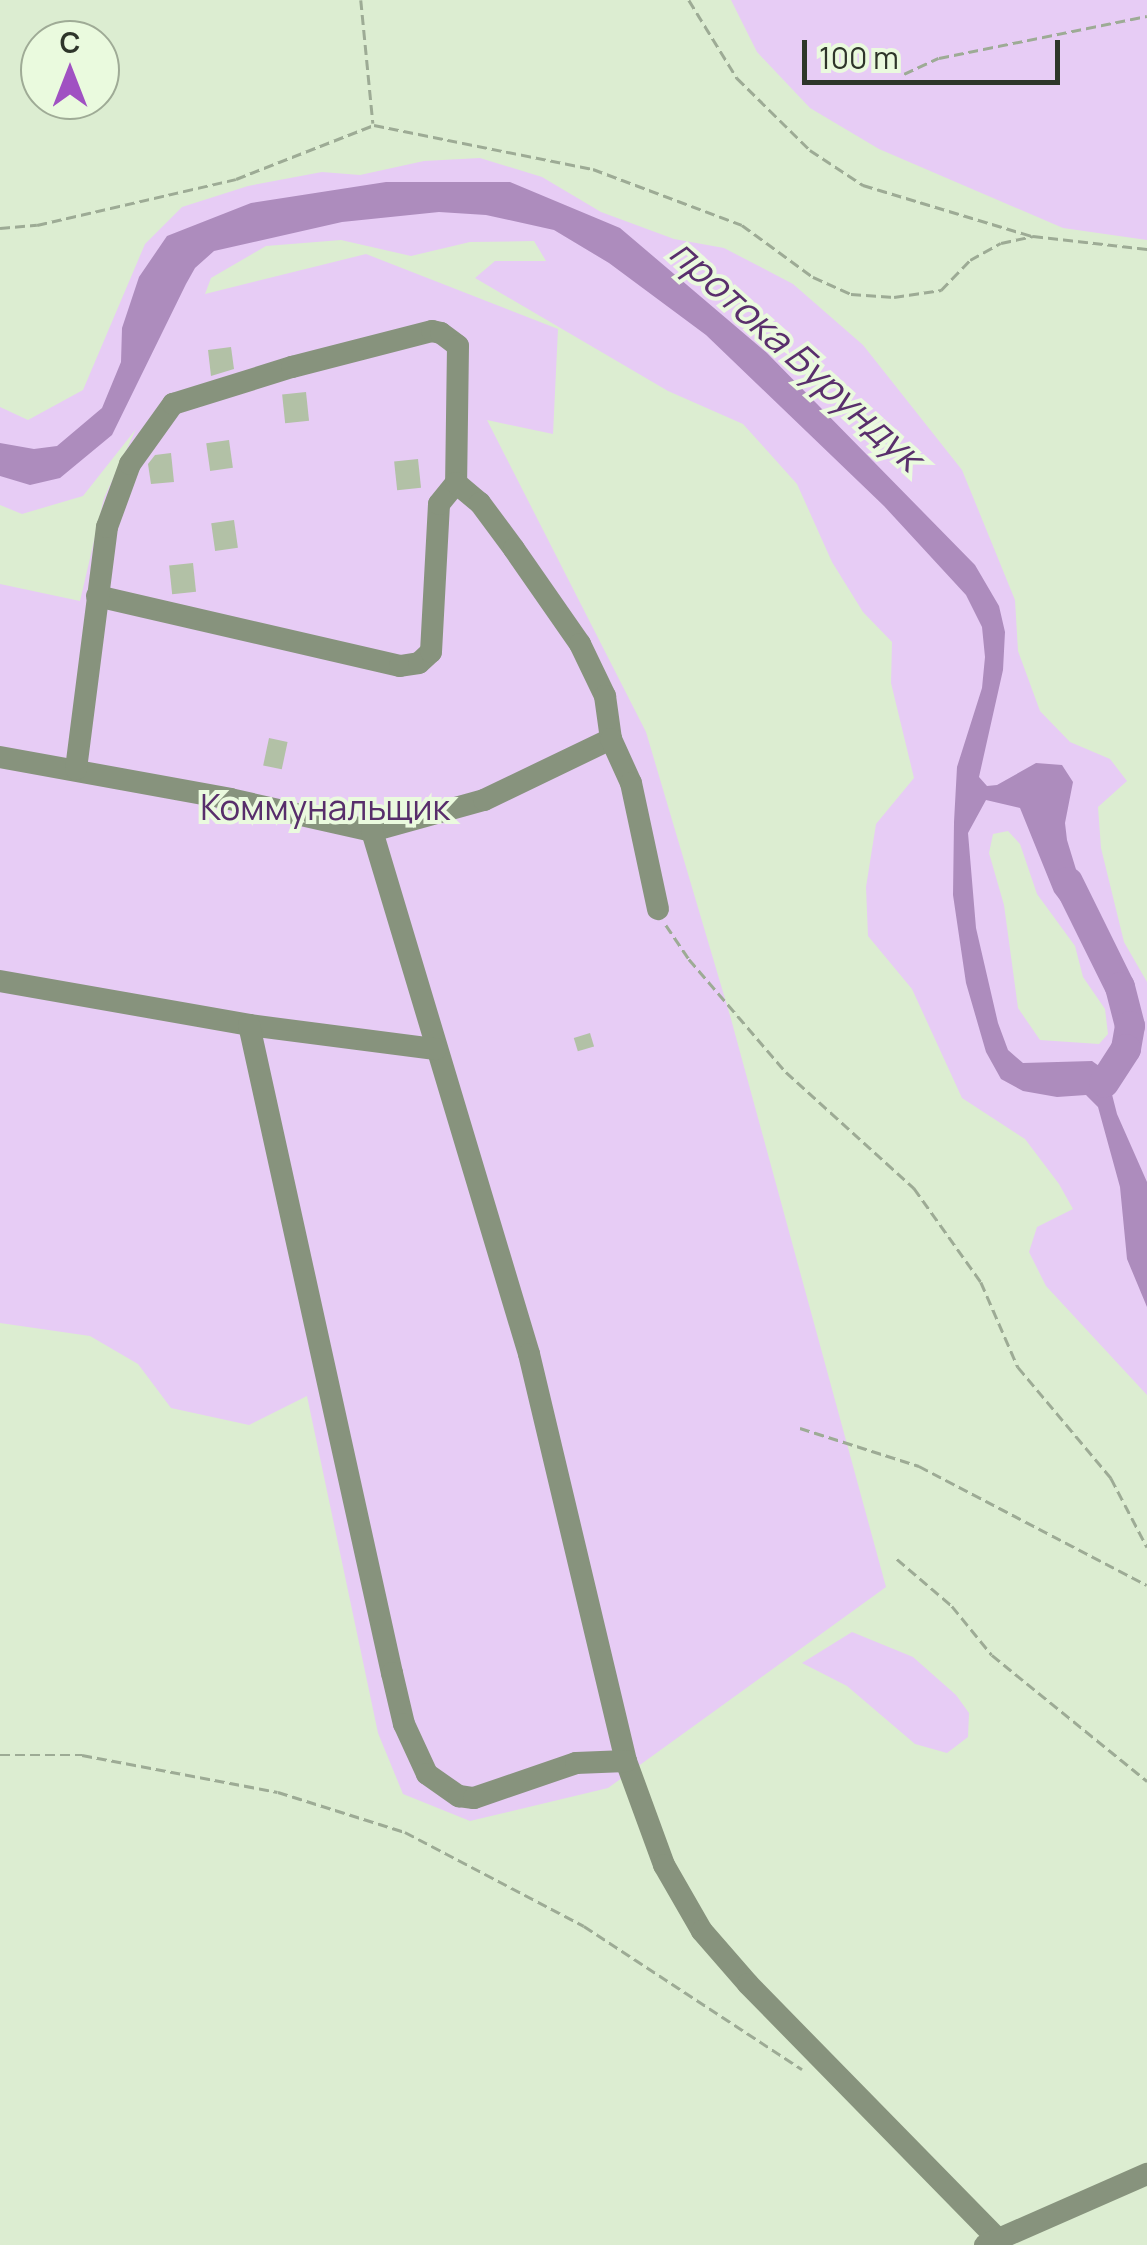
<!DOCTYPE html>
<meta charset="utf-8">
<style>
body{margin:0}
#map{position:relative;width:1147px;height:2245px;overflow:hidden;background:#dcedd1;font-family:Manrope,sans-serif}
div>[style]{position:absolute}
.green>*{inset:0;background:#e7ccf5}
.water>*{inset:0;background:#ad8cbd}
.river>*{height:30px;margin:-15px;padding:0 15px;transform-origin:15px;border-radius:15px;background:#ad8cbd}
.building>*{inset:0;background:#b2c1a6;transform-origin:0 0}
.path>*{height:2.5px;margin-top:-1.25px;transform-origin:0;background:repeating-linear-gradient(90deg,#9dab95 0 10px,transparent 0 15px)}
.minor>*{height:22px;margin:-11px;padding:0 11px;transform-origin:11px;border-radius:11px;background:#87937d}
span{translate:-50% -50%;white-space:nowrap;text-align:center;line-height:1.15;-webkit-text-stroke:8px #eafade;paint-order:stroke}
.park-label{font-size:35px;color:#582e6b}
.water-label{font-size:38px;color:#592f6c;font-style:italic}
.north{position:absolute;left:20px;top:20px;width:100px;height:100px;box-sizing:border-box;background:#eafade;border:2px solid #9fab96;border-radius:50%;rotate:0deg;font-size:28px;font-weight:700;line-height:40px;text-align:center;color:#2e352a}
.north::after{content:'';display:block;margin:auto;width:35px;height:45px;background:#a051c2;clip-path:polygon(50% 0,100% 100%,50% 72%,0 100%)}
.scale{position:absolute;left:802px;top:40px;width:258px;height:45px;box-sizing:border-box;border:5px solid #2e352a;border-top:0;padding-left:12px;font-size:30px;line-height:35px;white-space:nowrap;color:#2e352a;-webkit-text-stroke:8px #eafade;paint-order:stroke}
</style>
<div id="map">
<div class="green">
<div style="clip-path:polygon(731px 0,1147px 0,1147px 240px,1063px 228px,879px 149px,810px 108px,757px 52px)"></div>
<div style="clip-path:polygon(evenodd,480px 158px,542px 177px,601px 212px,674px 239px,724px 248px,793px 284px,863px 345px,962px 470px,1015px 600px,1018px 651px,1040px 711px,1070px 742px,1110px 759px,1127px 781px,1098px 807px,1101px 848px,1124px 942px,1147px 982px,1147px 1395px,1046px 1286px,1029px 1252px,1037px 1227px,1073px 1209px,1059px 1184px,1025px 1139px,962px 1098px,912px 989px,868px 936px,866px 887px,876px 824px,914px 778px,891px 683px,892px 642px,863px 612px,832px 562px,797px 484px,743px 424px,668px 391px,475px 278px,495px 261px,546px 261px,534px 241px,470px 242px,411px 256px,341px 240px,266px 246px,211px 278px,205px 294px,366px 254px,558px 329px,553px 434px,487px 420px,646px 732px,731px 1019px,886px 1587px,608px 1788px,470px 1821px,403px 1794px,378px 1733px,307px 1396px,249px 1425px,171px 1408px,138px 1364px,90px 1336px,0 1323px,0 584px,80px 601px,104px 498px,136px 429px,83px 496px,22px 514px,0 505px,0 407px,28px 420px,83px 390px,145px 244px,182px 207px,248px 186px,322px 172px,360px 175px,424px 161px,480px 158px,1008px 831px,1020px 844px,1037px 894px,1075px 946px,1083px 977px,1105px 1009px,1108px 1034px,1099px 1044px,1040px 1040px,1018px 1008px,1004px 905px,989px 853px,993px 834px,1008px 831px)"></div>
<div style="clip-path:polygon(852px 1632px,913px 1657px,956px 1695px,969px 1713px,968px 1737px,947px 1753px,915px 1744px,847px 1686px,802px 1663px)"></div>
</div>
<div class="water">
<div style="clip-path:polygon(386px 182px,510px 182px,620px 228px,767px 353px,975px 565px,999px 606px,1005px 632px,1003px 670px,979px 777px,987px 786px,997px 785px,1036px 763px,1062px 765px,1073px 782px,1065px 823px,1067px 840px,1089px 912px,1073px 917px,1054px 892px,1020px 808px,986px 800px,968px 833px,976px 928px,998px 1023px,1008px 1050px,1023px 1063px,1092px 1061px,1106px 1071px,1117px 1114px,1147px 1182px,1147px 1307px,1127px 1259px,1120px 1187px,1098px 1107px,1086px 1095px,1057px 1097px,1023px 1091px,1001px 1079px,986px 1052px,966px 983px,953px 895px,954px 822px,957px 767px,982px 688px,985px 657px,982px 627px,966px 595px,884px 506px,706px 335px,609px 263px,554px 230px,486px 215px,439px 212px,342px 222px,214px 251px,195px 268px,186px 284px,112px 435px,60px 478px,30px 485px,0 476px,0 443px,34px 449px,57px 446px,102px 408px,121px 362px,122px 328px,139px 277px,167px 236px,251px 203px)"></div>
</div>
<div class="river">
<div style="left:1068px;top:882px;width:117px;rotate:63.7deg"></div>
<div style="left:1120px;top:987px;width:40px;rotate:75.6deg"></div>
<div style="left:1130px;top:1026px;width:23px;rotate:100deg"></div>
<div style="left:1126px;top:1049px;width:40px;rotate:122.9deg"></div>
</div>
<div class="building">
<div style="clip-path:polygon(231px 347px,234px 369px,211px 376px,208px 350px)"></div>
<div style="left:306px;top:392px;width:29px;height:24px;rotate:84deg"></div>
<div style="left:229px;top:440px;width:28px;height:23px;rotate:82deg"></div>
<div style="clip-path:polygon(171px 453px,174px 482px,151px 484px,148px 464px,155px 455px)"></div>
<div style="left:418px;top:459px;width:29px;height:24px;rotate:84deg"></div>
<div style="left:234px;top:520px;width:28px;height:23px;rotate:82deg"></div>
<div style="left:193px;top:563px;width:29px;height:24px;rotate:84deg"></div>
<div style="left:269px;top:738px;width:19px;height:28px;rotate:12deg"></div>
<div style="left:590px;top:1033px;width:14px;height:17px;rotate:73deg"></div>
</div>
<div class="path">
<div style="left:361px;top:0;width:124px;rotate:84.4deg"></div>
<div style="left:689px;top:0;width:92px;rotate:58.4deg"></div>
<div style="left:737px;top:78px;width:103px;rotate:44.6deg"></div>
<div style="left:810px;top:150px;width:64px;rotate:33.4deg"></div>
<div style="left:863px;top:185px;width:177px;rotate:16.8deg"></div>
<div style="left:904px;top:74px;width:38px;rotate:-25deg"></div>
<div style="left:939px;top:58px;width:212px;rotate:-11.4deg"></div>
<div style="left:0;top:228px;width:37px;rotate:-5deg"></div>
<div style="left:37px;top:225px;width:204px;rotate:-13deg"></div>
<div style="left:236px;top:179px;width:148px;rotate:-21.4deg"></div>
<div style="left:374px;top:125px;width:223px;rotate:11.4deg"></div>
<div style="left:593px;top:169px;width:159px;rotate:20.6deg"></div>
<div style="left:742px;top:225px;width:88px;rotate:36.2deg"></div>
<div style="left:813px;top:277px;width:42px;rotate:24.1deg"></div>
<div style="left:851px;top:294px;width:43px;rotate:4deg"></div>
<div style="left:894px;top:297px;width:48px;rotate:-8.5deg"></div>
<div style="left:941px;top:290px;width:42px;rotate:-46deg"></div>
<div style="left:970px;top:260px;width:35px;rotate:-29deg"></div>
<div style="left:1001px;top:243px;width:33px;rotate:-12deg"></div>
<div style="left:1033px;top:236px;width:115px;rotate:6.5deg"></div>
<div style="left:666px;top:925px;width:41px;rotate:55.9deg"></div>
<div style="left:689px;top:959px;width:149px;rotate:49.4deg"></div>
<div style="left:786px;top:1072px;width:173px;rotate:42.2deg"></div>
<div style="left:914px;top:1188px;width:115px;rotate:54.5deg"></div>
<div style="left:981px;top:1282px;width:93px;rotate:66.5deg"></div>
<div style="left:1018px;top:1367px;width:145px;rotate:50deg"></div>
<div style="left:1111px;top:1478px;width:78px;rotate:62.4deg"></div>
<div style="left:800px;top:1428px;width:125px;rotate:17.7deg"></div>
<div style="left:919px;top:1466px;width:257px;rotate:27.6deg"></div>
<div style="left:897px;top:1559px;width:72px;rotate:40.5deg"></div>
<div style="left:952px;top:1606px;width:63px;rotate:50.8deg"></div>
<div style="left:992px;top:1655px;width:200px;rotate:39.1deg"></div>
<div style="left:0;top:1755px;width:82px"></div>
<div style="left:82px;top:1755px;width:199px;rotate:10.7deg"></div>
<div style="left:278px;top:1792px;width:133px;rotate:17.5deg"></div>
<div style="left:405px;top:1832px;width:202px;rotate:27.7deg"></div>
<div style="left:584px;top:1926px;width:261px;rotate:33.3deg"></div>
</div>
<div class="minor">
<div style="left:97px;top:596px;width:311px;rotate:13deg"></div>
<div style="left:400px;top:666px;width:19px;rotate:-9deg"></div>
<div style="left:419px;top:663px;width:16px;rotate:-43deg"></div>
<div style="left:431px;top:652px;width:148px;rotate:-86.9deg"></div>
<div style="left:439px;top:504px;width:27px;rotate:-51deg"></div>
<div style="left:0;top:757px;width:234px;rotate:10.3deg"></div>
<div style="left:230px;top:799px;width:146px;rotate:12.7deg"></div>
<div style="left:372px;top:831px;width:116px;rotate:-15.5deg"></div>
<div style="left:484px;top:800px;width:141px;rotate:-25.7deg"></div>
<div style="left:76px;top:769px;width:244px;rotate:-82.7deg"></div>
<div style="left:107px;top:527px;width:67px;rotate:-69.9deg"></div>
<div style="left:130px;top:464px;width:74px;rotate:-54.4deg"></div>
<div style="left:173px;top:404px;width:125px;rotate:-17.3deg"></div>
<div style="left:292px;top:367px;width:145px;rotate:-14.4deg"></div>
<div style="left:432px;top:331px;width:9px;rotate:13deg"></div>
<div style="left:441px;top:333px;width:21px;rotate:37deg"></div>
<div style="left:458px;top:346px;width:137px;rotate:90.8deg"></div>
<div style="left:456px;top:483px;width:31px;rotate:40deg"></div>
<div style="left:480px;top:503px;width:57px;rotate:53.5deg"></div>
<div style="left:514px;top:549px;width:116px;rotate:55.2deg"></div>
<div style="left:580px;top:644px;width:58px;rotate:64.3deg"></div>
<div style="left:605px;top:696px;width:43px;rotate:82.1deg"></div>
<div style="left:611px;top:739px;width:48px;rotate:65.6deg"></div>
<div style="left:631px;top:783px;width:129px;rotate:77.9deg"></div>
<div style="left:372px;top:831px;width:546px;rotate:73.29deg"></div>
<div style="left:529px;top:1354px;width:418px;rotate:76.6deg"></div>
<div style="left:626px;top:1761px;width:111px;rotate:69.9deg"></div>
<div style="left:664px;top:1865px;width:76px;rotate:60.1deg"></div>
<div style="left:702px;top:1931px;width:70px;rotate:49deg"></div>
<div style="left:748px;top:1984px;width:357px;rotate:45.6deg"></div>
<div style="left:0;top:981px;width:253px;rotate:10deg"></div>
<div style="left:249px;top:1025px;width:188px;rotate:7.4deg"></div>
<div style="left:249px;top:1025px;width:664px;rotate:77.56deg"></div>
<div style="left:392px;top:1673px;width:52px;rotate:76.8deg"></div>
<div style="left:404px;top:1724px;width:55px;rotate:65.3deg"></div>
<div style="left:427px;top:1774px;width:39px;rotate:35deg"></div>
<div style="left:459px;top:1796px;width:15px;rotate:8deg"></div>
<div style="left:474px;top:1798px;width:108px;rotate:-18.9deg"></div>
<div style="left:576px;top:1763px;width:50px;rotate:-2.3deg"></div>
<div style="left:985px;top:2245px;width:177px;rotate:-23.7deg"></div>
</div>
<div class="park-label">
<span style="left:325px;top:807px">Коммунальщик</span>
</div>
<div class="water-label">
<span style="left:797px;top:354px;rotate:42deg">протока Бурундук</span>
</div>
<div class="north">С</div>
<div class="scale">100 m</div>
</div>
